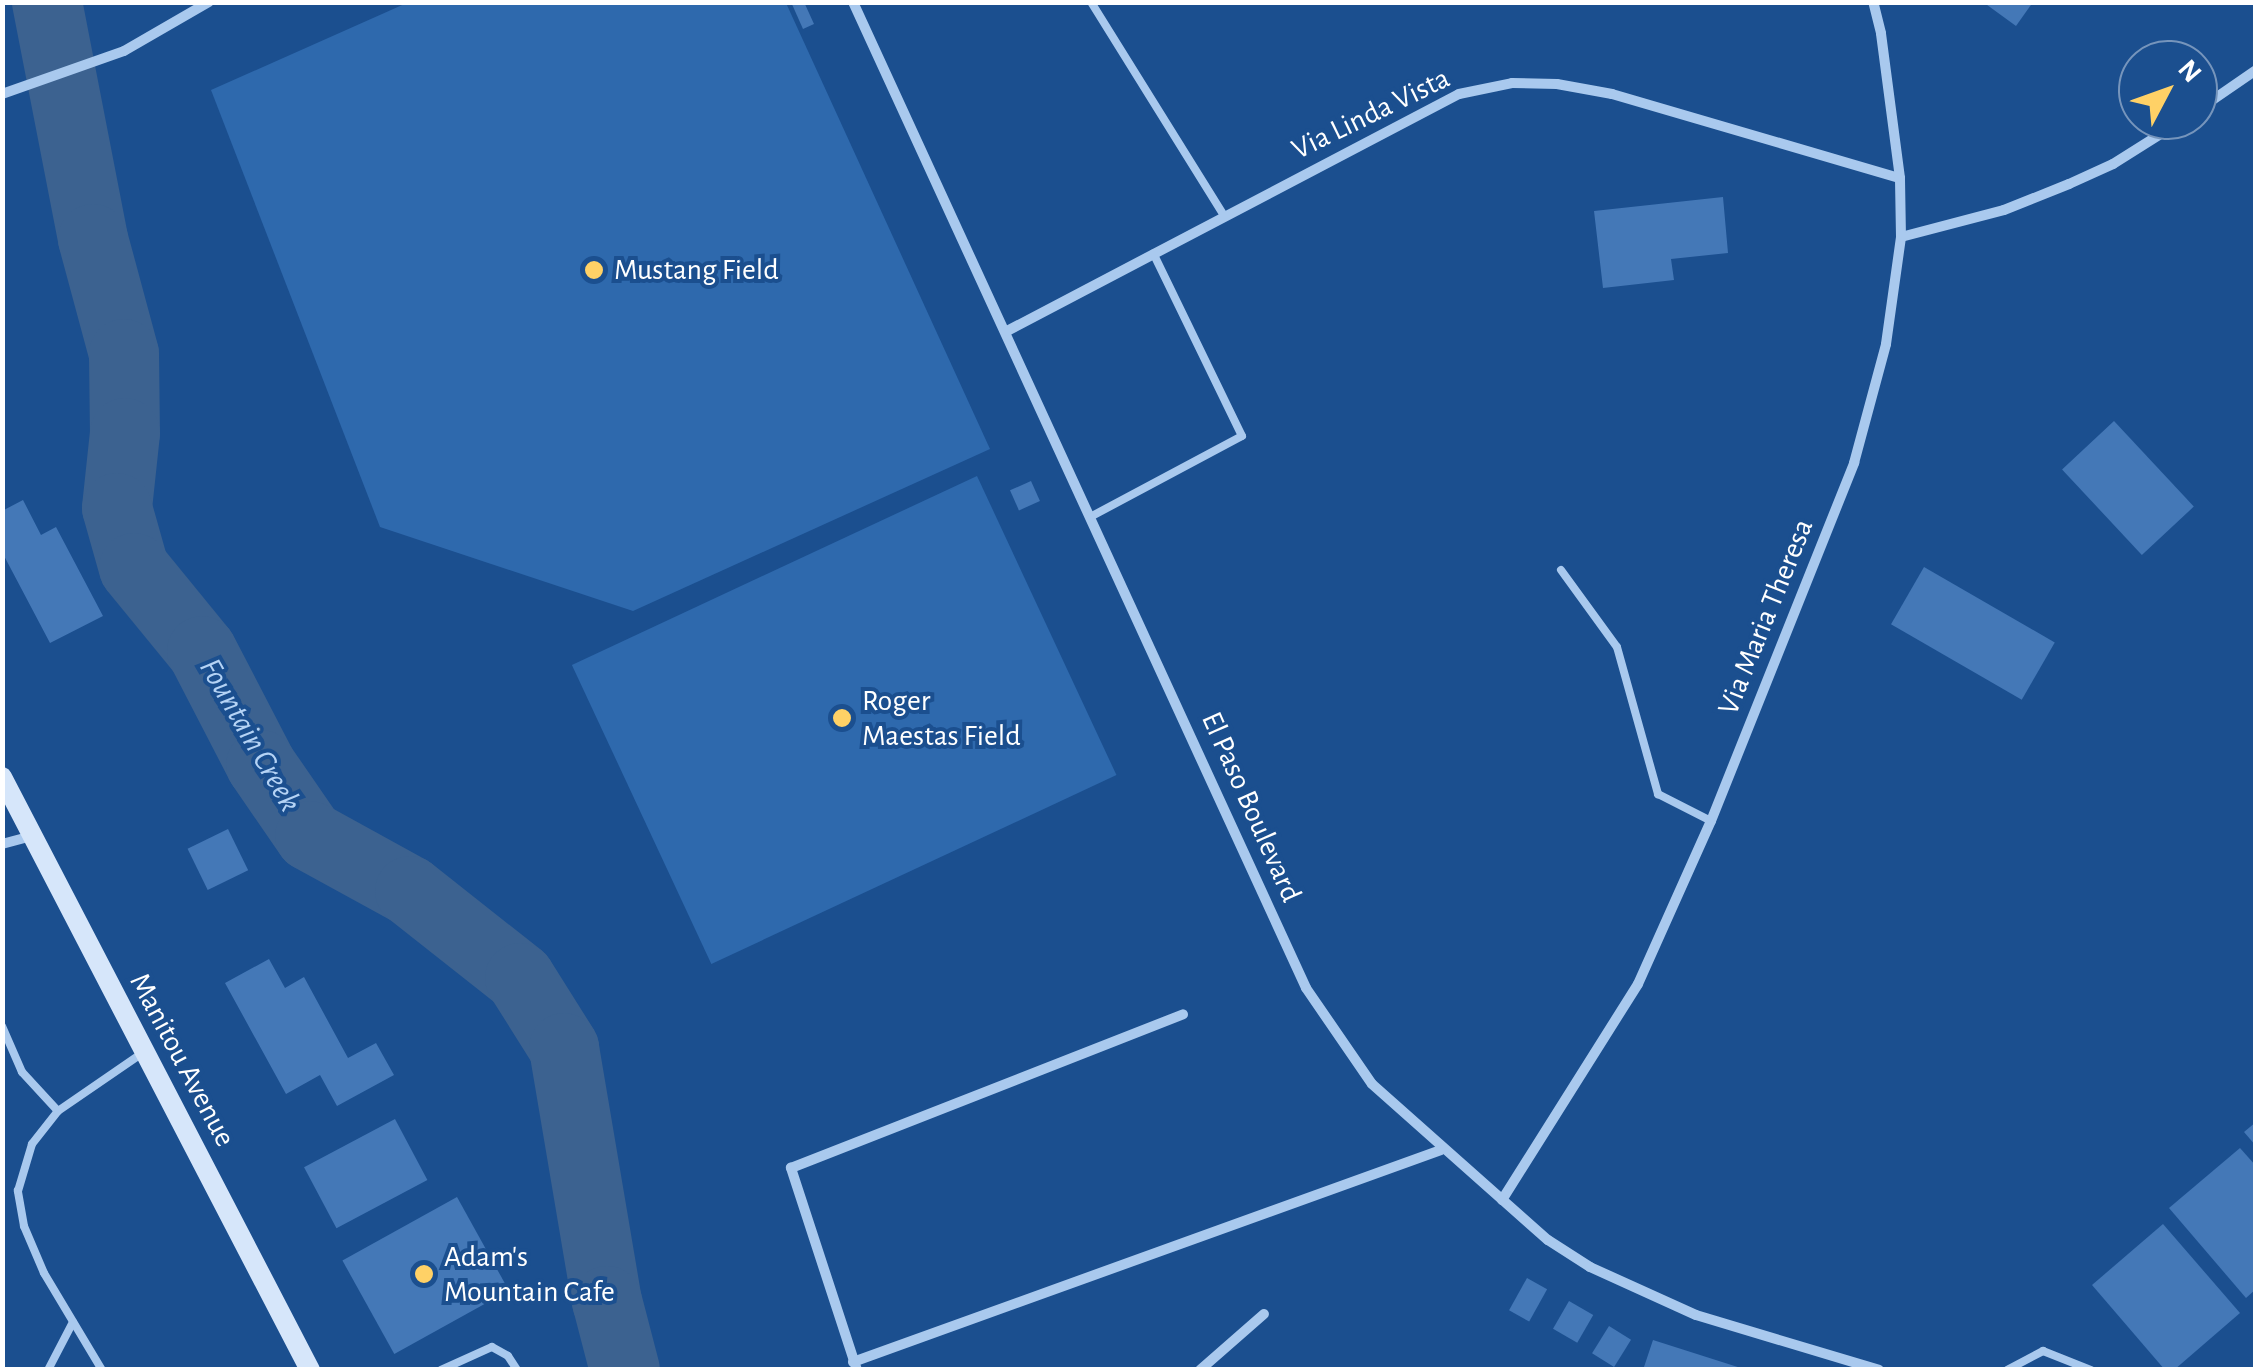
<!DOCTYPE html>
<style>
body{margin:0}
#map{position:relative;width:2258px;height:1372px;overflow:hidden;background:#1b4f8f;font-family:"Alegreya Sans",sans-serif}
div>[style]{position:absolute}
.green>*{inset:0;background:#2e69ad;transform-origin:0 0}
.river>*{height:70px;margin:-35px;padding:0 35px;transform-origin:35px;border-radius:35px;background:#3c6290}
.building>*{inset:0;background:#4478b7;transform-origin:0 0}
.lane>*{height:8px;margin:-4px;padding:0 4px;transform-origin:4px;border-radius:4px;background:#a9c9ee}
.street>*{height:10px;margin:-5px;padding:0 5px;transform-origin:5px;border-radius:5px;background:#a9c9ee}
.secondary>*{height:20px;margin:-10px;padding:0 10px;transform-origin:10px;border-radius:10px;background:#d6e6fa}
.dots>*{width:28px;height:28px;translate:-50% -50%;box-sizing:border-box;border:5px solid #1b4f8f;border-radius:50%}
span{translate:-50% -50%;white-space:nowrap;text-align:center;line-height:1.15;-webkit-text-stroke:8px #1b4f8f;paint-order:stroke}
.street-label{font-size:30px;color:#fff}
.poi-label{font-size:30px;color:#fff}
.left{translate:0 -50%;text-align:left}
.water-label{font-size:32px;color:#b5d3f5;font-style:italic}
.frame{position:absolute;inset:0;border:5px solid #fff;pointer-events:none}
.north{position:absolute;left:2118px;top:40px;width:100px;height:100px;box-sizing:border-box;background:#1b4f8f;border:2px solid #7695bc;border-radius:50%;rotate:49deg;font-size:28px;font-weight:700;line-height:40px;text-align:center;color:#fff}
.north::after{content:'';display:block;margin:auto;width:35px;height:45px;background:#ffd166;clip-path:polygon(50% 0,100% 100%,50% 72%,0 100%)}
</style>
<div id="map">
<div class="green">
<div style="clip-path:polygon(409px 2px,786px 3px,990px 449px,633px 611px,380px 527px,211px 90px)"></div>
<div style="left:977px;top:476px;width:330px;height:447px;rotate:65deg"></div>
</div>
<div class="river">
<div style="left:47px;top:2px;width:241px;rotate:79deg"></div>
<div style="left:93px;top:239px;width:119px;rotate:74.9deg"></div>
<div style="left:124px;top:354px;width:79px;rotate:89.3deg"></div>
<div style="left:125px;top:433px;width:75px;rotate:96.1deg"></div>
<div style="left:117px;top:508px;width:62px;rotate:74.2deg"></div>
<div style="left:134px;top:568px;width:107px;rotate:50.7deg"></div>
<div style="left:202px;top:651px;width:128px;rotate:62.6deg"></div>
<div style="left:261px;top:765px;width:86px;rotate:55.4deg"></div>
<div style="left:310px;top:836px;width:114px;rotate:28.8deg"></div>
<div style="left:410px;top:891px;width:140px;rotate:38.3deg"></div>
<div style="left:520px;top:978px;width:83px;rotate:57.8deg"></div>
<div style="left:564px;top:1048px;width:257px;rotate:80.4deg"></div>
<div style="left:607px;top:1301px;width:71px;rotate:75.4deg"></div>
</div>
<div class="building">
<div style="clip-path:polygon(791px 2px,804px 2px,814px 24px,803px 29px)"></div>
<div style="clip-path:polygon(1983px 2px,2033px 2px,2016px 26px)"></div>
<div style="clip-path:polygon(1723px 197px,1728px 253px,1671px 259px,1674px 280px,1603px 288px,1594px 211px)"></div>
<div style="left:2114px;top:421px;width:117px;height:71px;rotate:47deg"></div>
<div style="left:1031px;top:481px;width:22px;height:23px;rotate:66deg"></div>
<div style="clip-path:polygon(23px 500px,41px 535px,56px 527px,103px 616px,50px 643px,2px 552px,2px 511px)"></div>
<div style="left:1924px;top:567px;width:151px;height:66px;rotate:30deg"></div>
<div style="left:228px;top:829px;width:46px;height:45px;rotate:64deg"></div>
<div style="clip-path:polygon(269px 959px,285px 988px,304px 977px,348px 1058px,376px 1043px,394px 1075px,337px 1106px,320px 1075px,286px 1094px,225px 983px)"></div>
<div style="left:395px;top:1119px;width:69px;height:103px;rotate:62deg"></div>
<div style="clip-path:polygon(2256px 1122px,2256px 1146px,2244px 1132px)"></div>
<div style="clip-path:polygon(2240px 1148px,2256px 1166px,2256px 1289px,2246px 1298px,2169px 1208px)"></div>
<div style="left:457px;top:1197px;width:107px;height:131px;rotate:61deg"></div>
<div style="clip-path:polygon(2163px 1224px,2240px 1313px,2174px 1370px,2165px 1370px,2092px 1285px)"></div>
<div style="left:1527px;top:1278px;width:23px;height:37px;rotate:29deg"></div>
<div style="left:1569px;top:1301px;width:28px;height:32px;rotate:30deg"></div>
<div style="left:1609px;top:1326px;width:26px;height:32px;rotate:32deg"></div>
<div style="clip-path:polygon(1653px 1340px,1744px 1369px,1744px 1370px,1643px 1370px)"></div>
</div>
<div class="lane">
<div style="left:1091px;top:2px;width:252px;rotate:58.1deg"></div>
<div style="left:1092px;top:516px;width:170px;rotate:-28.1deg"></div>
<div style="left:1242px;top:436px;width:203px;rotate:-115.9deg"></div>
<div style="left:1561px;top:570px;width:95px;rotate:54deg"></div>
<div style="left:1617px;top:647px;width:153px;rotate:74.4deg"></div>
<div style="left:1658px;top:794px;width:59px;rotate:27deg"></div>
<div style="left:2px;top:1026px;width:50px;rotate:66.5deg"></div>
<div style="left:22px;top:1072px;width:53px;rotate:47.3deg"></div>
<div style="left:48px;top:1370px;width:54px;rotate:-62.5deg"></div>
<div style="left:102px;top:1370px;width:113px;rotate:-120.9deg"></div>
<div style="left:44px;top:1273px;width:51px;rotate:-113.1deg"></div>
<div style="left:24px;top:1226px;width:36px;rotate:-100deg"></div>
<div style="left:18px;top:1191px;width:49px;rotate:-73.4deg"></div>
<div style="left:32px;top:1144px;width:42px;rotate:-51.8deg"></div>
<div style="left:58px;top:1111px;width:104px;rotate:-34.5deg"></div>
<div style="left:441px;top:1370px;width:56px;rotate:-24.3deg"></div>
<div style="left:492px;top:1347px;width:18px;rotate:29deg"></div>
<div style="left:508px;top:1356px;width:17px;rotate:57deg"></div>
<div style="left:2007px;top:1370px;width:41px;rotate:-27.8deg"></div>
<div style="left:2043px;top:1351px;width:52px;rotate:21.6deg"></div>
</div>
<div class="street">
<div style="left:853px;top:2px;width:1085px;rotate:65.32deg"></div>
<div style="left:1306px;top:988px;width:116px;rotate:55.5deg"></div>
<div style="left:1372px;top:1084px;width:235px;rotate:41.6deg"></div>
<div style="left:1548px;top:1240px;width:50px;rotate:32.7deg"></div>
<div style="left:1590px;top:1267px;width:116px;rotate:24.4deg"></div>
<div style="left:1696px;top:1315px;width:191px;rotate:16.7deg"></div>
<div style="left:2px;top:94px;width:129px;rotate:-19.4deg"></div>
<div style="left:124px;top:51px;width:98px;rotate:-30deg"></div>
<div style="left:2198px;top:110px;width:70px;rotate:-34.6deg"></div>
<div style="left:1901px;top:237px;width:106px;rotate:-14.7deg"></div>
<div style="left:2004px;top:210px;width:70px;rotate:-21.8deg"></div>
<div style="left:2069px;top:184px;width:48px;rotate:-24.4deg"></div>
<div style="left:2113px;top:164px;width:83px;rotate:-32.2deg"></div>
<div style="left:1007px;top:331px;width:510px;rotate:-27.67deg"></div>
<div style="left:1459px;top:94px;width:54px;rotate:-11.7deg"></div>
<div style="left:1512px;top:83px;width:45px;rotate:1.3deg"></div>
<div style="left:1557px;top:84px;width:56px;rotate:10.3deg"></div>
<div style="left:1612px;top:94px;width:300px;rotate:16.3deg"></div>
<div style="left:2px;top:844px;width:30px;rotate:-15deg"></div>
<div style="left:1502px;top:1200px;width:255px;rotate:-57.8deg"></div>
<div style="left:1638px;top:984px;width:179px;rotate:-65.9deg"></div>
<div style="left:1711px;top:821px;width:386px;rotate:-68.2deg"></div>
<div style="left:1854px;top:463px;width:123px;rotate:-74.9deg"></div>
<div style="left:1886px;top:344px;width:108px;rotate:-82deg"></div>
<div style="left:1901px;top:237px;width:59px;rotate:-91deg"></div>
<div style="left:1900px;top:178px;width:146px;rotate:-97.5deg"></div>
<div style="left:1881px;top:33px;width:32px;rotate:-104deg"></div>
<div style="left:853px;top:1362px;width:625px;rotate:-19.83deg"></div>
<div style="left:857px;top:1370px;width:213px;rotate:-108.1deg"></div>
<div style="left:791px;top:1168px;width:421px;rotate:-21.4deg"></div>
<div style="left:1200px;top:1370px;width:85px;rotate:-41.2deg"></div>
</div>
<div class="secondary">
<div style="left:2px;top:777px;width:668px;rotate:62.55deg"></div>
</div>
<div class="dots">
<div style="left:594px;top:270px;background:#ffd166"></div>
<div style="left:842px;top:718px;background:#ffd166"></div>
<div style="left:424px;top:1274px;background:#ffd166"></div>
</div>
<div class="street-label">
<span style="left:1371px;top:114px;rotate:-26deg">Via Linda Vista</span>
<span style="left:1766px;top:617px;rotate:-68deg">Via Maria Theresa</span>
<span style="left:1251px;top:807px;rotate:66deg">El Paso Boulevard</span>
<span style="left:182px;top:1060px;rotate:62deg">Manitou Avenue</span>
</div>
<div class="poi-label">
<span class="left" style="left:614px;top:270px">Mustang Field</span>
<span class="left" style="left:862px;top:718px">Roger<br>Maestas Field</span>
<span class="left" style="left:444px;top:1274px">Adam's<br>Mountain Cafe</span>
</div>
<div class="water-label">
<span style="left:250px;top:735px;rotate:60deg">Fountain Creek</span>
</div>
<div class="frame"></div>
<div class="north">N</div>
</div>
